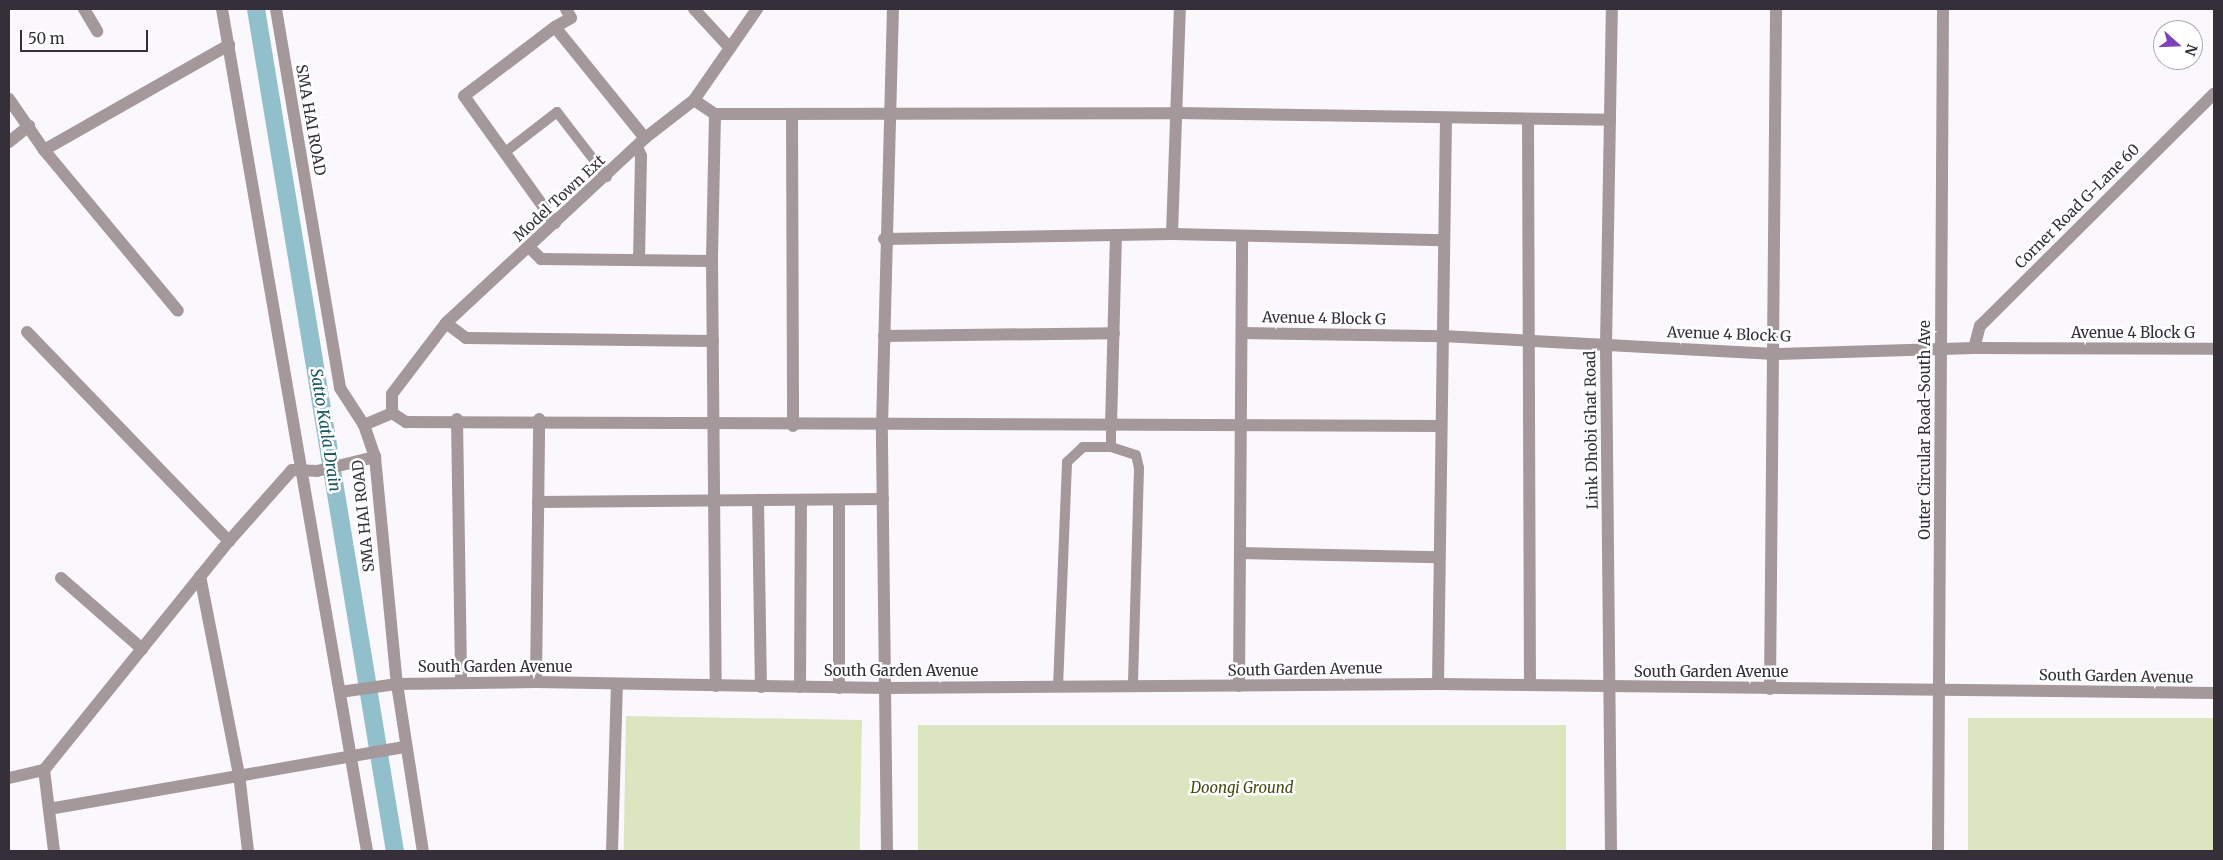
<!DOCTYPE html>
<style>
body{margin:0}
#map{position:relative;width:2223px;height:860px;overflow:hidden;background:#fbf8fd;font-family:Merriweather,serif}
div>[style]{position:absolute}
.green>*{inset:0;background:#dbe5bf;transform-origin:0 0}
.canal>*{height:18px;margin:-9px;padding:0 9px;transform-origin:9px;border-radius:9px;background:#91bfcc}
.service>*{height:10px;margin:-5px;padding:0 5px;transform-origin:5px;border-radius:5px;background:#a5989b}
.minor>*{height:12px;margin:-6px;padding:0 6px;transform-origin:6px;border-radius:6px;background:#a5989b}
.tertiary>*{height:12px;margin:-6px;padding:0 6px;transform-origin:6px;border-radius:6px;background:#a5989b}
span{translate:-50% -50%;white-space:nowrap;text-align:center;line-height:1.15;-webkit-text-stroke:5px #fff;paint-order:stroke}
.street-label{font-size:15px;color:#342f39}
.park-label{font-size:15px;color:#414c11;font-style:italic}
.water-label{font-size:16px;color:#155564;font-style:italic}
.frame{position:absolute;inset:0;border:10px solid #342f39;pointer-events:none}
.north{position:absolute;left:2153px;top:20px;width:50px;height:50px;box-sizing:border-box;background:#fff;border:1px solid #aeacb0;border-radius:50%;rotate:110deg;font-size:14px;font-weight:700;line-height:20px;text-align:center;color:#342f39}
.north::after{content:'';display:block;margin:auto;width:18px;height:22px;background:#7f43b9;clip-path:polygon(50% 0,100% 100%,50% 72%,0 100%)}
.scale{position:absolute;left:20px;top:30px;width:128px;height:22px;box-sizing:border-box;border:2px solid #342f39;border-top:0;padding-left:6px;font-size:15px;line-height:18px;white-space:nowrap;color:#342f39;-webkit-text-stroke:4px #fff;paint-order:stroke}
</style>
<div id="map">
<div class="green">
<div style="left:626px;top:716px;width:236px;height:135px;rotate:1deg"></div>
<div style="left:1968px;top:718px;width:246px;height:133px"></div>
<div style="left:918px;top:725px;width:648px;height:126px"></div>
</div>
<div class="canal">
<div style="left:256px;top:9px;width:853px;rotate:80.63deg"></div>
</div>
<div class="service">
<div style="left:504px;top:153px;width:67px;rotate:-37.7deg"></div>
<div style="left:557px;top:112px;width:82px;rotate:52.4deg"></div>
<div style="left:1111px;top:426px;width:21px;rotate:90deg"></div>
<div style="left:1111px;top:447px;width:26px;rotate:18deg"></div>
<div style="left:1136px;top:455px;width:13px;rotate:77deg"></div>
<div style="left:1139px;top:468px;width:219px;rotate:91.6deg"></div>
<div style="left:1058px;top:687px;width:225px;rotate:-87.7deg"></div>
<div style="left:1067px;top:462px;width:22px;rotate:-43deg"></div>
<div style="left:1083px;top:447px;width:28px"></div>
</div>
<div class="minor">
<div style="left:84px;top:9px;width:26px;rotate:59deg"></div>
<div style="left:222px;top:9px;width:854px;rotate:80.23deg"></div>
<div style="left:276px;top:9px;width:384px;rotate:80.4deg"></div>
<div style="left:340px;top:388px;width:44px;rotate:57deg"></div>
<div style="left:364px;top:425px;width:34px;rotate:71deg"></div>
<div style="left:375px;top:457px;width:228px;rotate:84.5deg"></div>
<div style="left:397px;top:684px;width:169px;rotate:81.2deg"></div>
<div style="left:566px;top:9px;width:10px;rotate:61deg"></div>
<div style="left:571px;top:18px;width:18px;rotate:151deg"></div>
<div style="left:555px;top:27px;width:143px;rotate:51deg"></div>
<div style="left:694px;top:9px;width:53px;rotate:47.3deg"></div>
<div style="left:9px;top:99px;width:62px;rotate:55.5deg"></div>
<div style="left:44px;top:150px;width:209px;rotate:50.2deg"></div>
<div style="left:694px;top:100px;width:25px;rotate:34deg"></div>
<div style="left:715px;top:114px;width:462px;rotate:-0.1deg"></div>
<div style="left:1177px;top:113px;width:433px;rotate:0.9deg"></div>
<div style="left:715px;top:114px;width:147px;rotate:91.2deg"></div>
<div style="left:712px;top:261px;width:425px;rotate:89.5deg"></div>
<div style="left:792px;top:114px;width:312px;rotate:89.8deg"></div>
<div style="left:1528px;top:119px;width:566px;rotate:89.8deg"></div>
<div style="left:9px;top:142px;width:26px;rotate:-39deg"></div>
<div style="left:637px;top:147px;width:10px;rotate:66deg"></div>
<div style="left:641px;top:156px;width:103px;rotate:91.1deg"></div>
<div style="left:44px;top:150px;width:213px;rotate:-29.6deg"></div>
<div style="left:555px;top:223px;width:156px;rotate:-125.6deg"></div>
<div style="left:464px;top:96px;width:114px;rotate:-37.2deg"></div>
<div style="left:1172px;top:234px;width:225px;rotate:-88deg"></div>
<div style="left:884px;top:239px;width:288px;rotate:-1deg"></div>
<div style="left:1172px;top:234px;width:271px;rotate:1.3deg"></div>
<div style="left:530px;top:248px;width:16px;rotate:45deg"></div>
<div style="left:541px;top:259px;width:171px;rotate:0.7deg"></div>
<div style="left:446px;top:323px;width:25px;rotate:37deg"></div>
<div style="left:466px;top:338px;width:247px;rotate:0.7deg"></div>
<div style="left:27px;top:332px;width:291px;rotate:46deg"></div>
<div style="left:1242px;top:333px;width:201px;rotate:0.9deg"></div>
<div style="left:1443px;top:336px;width:332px;rotate:3.1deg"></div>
<div style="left:1775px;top:354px;width:199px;rotate:-1.7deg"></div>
<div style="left:1974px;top:348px;width:240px;rotate:0.2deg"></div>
<div style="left:884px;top:336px;width:230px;rotate:-0.7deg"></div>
<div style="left:1974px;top:348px;width:23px;rotate:-75deg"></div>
<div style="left:1980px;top:326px;width:330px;rotate:-44.8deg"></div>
<div style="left:392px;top:413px;width:19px;rotate:-90deg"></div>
<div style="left:392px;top:394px;width:89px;rotate:-52.7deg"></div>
<div style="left:446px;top:323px;width:272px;rotate:-42.9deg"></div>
<div style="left:645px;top:138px;width:62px;rotate:-37.8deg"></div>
<div style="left:694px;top:100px;width:111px;rotate:-55.3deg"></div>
<div style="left:457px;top:419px;width:264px;rotate:89.1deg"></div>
<div style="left:364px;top:425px;width:30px;rotate:-23deg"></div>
<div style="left:392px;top:413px;width:17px;rotate:33deg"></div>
<div style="left:406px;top:422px;width:1035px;rotate:0.22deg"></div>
<div style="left:1111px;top:426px;width:190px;rotate:-88.5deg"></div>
<div style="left:758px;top:500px;width:187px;rotate:89.1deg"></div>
<div style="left:538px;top:502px;width:345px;rotate:-0.5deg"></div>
<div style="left:1240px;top:553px;width:199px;rotate:1.2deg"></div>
<div style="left:200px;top:576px;width:202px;rotate:78.9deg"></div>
<div style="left:239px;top:774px;width:78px;rotate:83.3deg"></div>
<div style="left:61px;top:578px;width:108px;rotate:41.2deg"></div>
<div style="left:536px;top:682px;width:263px;rotate:-89.3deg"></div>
<div style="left:1438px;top:684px;width:565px;rotate:-89.19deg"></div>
<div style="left:1239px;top:686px;width:447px;rotate:-89.6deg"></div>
<div style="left:800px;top:687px;width:187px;rotate:-89.7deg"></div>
<div style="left:839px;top:688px;width:188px;rotate:-90deg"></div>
<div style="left:1770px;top:689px;width:680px;rotate:-89.49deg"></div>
<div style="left:340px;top:692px;width:58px;rotate:-8deg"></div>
<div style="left:397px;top:684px;width:139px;rotate:-0.8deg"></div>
<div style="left:536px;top:682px;width:350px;rotate:1deg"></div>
<div style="left:886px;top:688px;width:552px;rotate:-0.42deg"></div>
<div style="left:1438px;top:684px;width:776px;rotate:0.66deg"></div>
<div style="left:9px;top:778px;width:36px;rotate:-13deg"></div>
<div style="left:49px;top:809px;width:362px;rotate:-9.9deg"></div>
<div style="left:54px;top:851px;width:82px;rotate:-97deg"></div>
<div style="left:44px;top:770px;width:294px;rotate:-51.1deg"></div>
<div style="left:229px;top:541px;width:95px;rotate:-48.4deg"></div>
<div style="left:292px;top:470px;width:25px;rotate:2deg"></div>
<div style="left:317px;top:471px;width:60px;rotate:-13.6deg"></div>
<div style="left:612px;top:851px;width:167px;rotate:-88.3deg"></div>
<div style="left:887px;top:851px;width:424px;rotate:-90.7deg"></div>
<div style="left:882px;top:427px;width:418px;rotate:-88.5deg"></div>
</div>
<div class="tertiary">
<div style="left:1611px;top:851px;width:506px;rotate:-90.57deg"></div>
<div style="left:1606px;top:345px;width:336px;rotate:-89deg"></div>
<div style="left:1938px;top:851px;width:842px;rotate:-89.66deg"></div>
</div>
<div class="street-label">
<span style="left:311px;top:120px;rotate:80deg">SMA HAI ROAD</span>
<span style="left:559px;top:198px;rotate:-43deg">Model Town Ext</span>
<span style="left:2077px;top:206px;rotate:-45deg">Corner Road G-Lane 60</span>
<span style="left:1324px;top:318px;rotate:1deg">Avenue 4 Block G</span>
<span style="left:2133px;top:333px">Avenue 4 Block G</span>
<span style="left:1729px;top:334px;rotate:2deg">Avenue 4 Block G</span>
<span style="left:1591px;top:430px;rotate:-91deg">Link Dhobi Ghat Road</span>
<span style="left:1925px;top:430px;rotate:-90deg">Outer Circular Road-South Ave</span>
<span style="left:363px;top:516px;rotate:-96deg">SMA HAI ROAD</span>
<span style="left:495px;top:667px">South Garden Avenue</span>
<span style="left:1305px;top:669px;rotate:-1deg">South Garden Avenue</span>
<span style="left:901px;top:671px">South Garden Avenue</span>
<span style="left:1711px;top:672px">South Garden Avenue</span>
<span style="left:2116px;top:676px;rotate:1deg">South Garden Avenue</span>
</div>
<div class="park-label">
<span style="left:1242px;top:788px">Doongi Ground</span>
</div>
<div class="water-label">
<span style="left:326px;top:430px;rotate:81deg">Satto Katla Drain</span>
</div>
<div class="frame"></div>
<div class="north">N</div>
<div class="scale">50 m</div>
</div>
